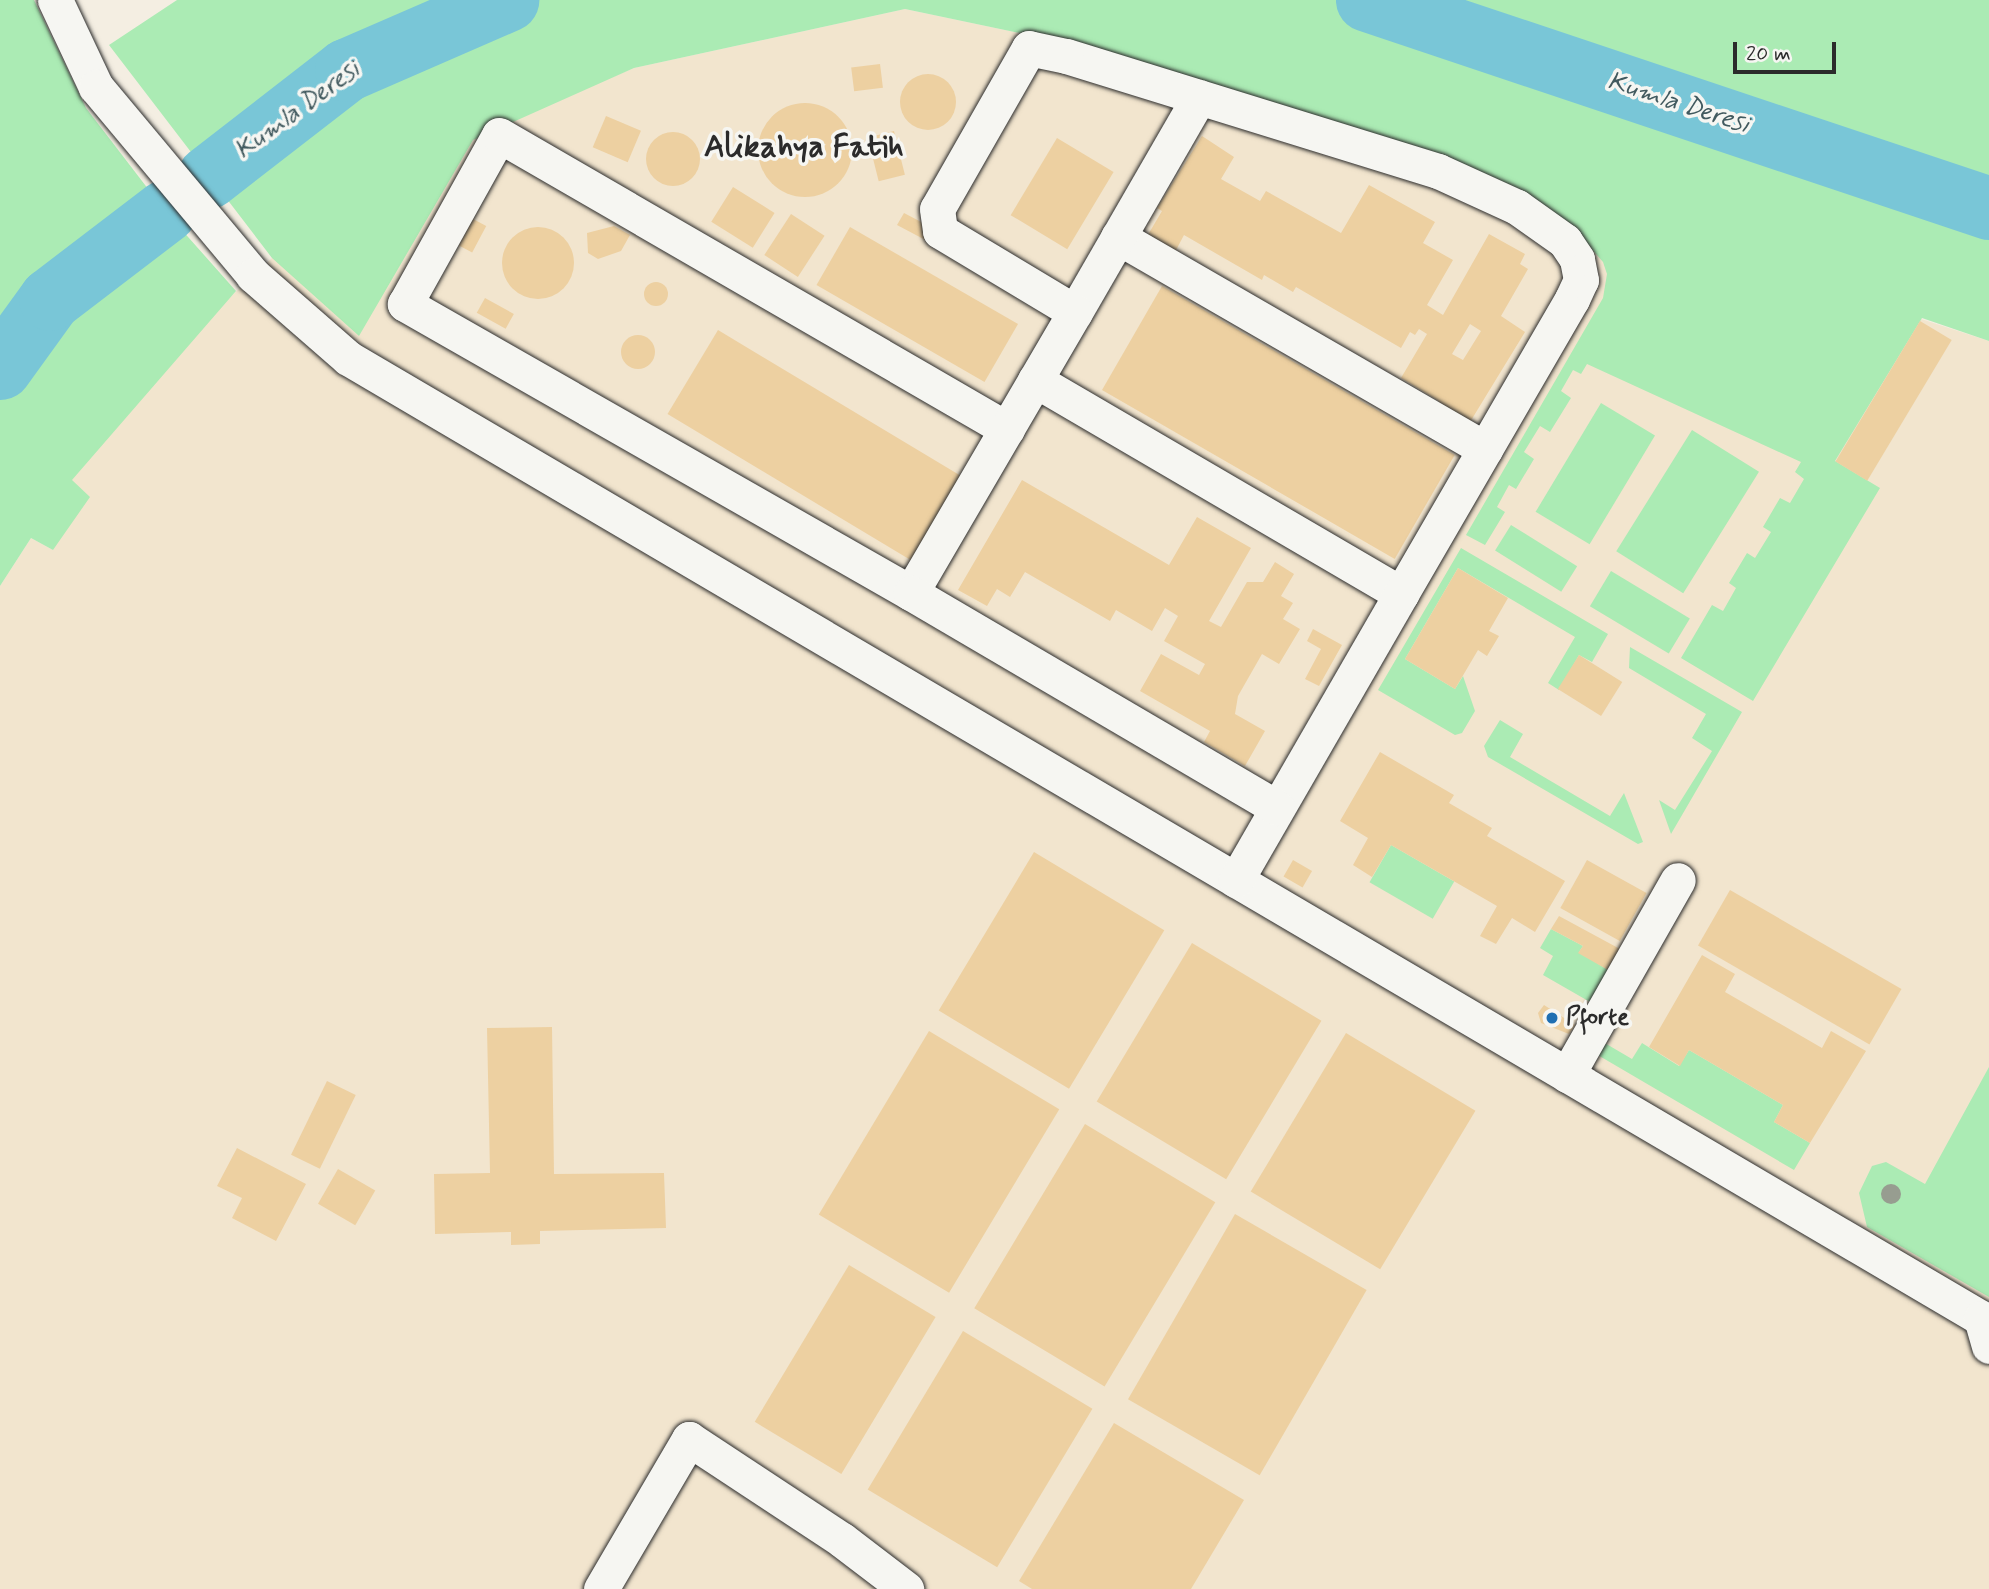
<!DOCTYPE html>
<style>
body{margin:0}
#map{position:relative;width:1989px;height:1589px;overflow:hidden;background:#f4eee2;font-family:Mynerve,sans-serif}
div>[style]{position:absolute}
.built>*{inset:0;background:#f2e5ce}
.green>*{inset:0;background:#abebb4;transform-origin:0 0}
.river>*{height:63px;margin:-31.5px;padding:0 31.5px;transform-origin:31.5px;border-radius:31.5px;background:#79c6d7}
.building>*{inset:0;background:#edd0a1;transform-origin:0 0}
.round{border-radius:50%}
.roads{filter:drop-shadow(0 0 2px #2b2b2b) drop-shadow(0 0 2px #2b2b2b)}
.minor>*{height:35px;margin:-17.5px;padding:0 17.5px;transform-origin:17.5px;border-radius:17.5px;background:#f6f6f2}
.trees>*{width:20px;height:20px;margin:-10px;border-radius:50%;background:#979d90}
.dots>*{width:19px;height:19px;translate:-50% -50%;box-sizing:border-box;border:4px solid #f6f6f2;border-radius:50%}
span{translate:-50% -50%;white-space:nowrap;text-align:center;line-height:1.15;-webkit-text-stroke:7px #f6f6f2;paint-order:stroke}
.poi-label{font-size:24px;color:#2b2b2b;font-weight:700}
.left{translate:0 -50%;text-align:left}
.water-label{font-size:26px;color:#425a5f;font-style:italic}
.district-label{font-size:32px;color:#2b2b2b;font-weight:700}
.scale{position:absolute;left:1733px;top:42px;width:103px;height:32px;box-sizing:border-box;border:4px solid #2b2b2b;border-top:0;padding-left:9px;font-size:21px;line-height:24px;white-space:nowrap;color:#2b2b2b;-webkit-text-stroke:5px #f6f6f2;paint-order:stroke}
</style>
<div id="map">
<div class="built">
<div style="clip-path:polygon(905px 9px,1072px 44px,1989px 341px,1989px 1589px,0 1589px,0 586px,31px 538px,53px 550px,71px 480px,226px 301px,272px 258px,329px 214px,519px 116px,634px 68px)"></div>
</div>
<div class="green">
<div style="clip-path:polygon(0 0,34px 0,86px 108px,165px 211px,236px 291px,72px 480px,90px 497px,53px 550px,31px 538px,0 586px)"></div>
<div style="clip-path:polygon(177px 0,1362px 0,1989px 210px,1989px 341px,1922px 318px,1835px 461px,1880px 488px,1753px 701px,1681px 658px,1712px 605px,1723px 611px,1736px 588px,1729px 583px,1747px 553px,1755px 558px,1771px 532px,1763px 527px,1780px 498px,1790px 503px,1804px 479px,1795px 472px,1801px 462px,1587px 364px,1581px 374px,1573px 370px,1561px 391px,1571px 398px,1550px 432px,1540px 426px,1524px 452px,1534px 459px,1516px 489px,1509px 485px,1497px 507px,1505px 512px,1485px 545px,1466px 535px,1603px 298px,1607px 274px,1603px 262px,1574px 229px,1072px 44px,905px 9px,634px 68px,473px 140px,359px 336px,272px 258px,109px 45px)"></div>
<div style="clip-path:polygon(1367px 0,1989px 0,1989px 208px,1525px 50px)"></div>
<div style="left:1601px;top:403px;width:63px;height:127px;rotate:31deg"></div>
<div style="left:1692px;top:430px;width:79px;height:143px;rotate:32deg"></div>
<div style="left:1511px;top:525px;width:78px;height:30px;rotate:32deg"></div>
<div style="clip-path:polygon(1461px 548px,1608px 634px,1592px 662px,1579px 655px,1559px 690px,1548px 683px,1575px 637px,1458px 568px,1405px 659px,1455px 689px,1463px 676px,1475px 711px,1462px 733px,1455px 735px,1378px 690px)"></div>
<div style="left:1611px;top:571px;width:92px;height:41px;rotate:31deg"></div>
<div style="clip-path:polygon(1630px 647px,1742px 712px,1671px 834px,1659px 800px,1675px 810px,1712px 751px,1692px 738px,1706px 714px,1629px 668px)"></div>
<div style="clip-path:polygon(1500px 720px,1523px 734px,1510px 757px,1610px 816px,1624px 793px,1643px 842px,1638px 844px,1488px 757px,1484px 746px)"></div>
<div style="left:1391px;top:845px;width:73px;height:43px;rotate:30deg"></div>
<div style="clip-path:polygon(1551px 929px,1583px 946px,1579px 952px,1608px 970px,1590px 1002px,1543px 975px,1553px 956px,1540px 948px)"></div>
<div style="clip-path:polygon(1603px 1042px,1632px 1059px,1642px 1043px,1679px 1066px,1689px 1050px,1783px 1105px,1774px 1122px,1810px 1143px,1794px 1170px,1596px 1054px)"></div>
<div style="clip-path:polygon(1989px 1067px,1989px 1297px,1867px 1227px,1859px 1193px,1872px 1166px,1886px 1162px,1925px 1184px)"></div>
</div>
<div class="river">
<div style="left:1367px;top:0;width:656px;rotate:18.49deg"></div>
<div style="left:208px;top:177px;width:175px;rotate:-37.8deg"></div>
<div style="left:346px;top:70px;width:176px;rotate:-23.5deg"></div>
<div style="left:0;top:368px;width:85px;rotate:-54.1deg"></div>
<div style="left:50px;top:299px;width:145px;rotate:-37.4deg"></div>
</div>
<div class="building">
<div style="left:880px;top:64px;width:24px;height:29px;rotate:83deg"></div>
<div class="round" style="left:900px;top:74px;width:56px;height:56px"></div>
<div class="round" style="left:758px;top:103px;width:94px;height:94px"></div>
<div style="left:606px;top:116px;width:38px;height:34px;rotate:23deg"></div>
<div style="left:894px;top:131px;width:45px;height:27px;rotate:76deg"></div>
<div class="round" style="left:646px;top:132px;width:54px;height:54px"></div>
<div style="clip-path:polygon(evenodd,1202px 136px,1234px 157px,1221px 179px,1260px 201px,1266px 191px,1341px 233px,1369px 185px,1435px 222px,1423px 243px,1453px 260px,1427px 305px,1443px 315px,1489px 234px,1525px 254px,1520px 264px,1528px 269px,1501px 316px,1525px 332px,1467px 427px,1435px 408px,1439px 401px,1401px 378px,1427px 334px,1419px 329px,1415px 335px,1410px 332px,1401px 348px,1296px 287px,1293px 292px,1264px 275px,1262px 280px,1184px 235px,1174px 254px,1146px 238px,1162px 211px,1157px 208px,1202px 136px,1470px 324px,1481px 331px,1463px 360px,1452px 354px,1470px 324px)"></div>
<div style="left:1057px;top:138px;width:66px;height:90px;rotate:31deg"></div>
<div style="left:733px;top:187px;width:49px;height:41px;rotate:32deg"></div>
<div style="clip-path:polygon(904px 213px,927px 225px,931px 243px,897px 225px)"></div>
<div style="left:791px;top:214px;width:40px;height:49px;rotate:33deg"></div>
<div style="left:473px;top:219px;width:15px;height:30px;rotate:28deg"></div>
<div style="clip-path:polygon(614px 226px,630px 235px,621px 251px,598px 259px,588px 253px,587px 233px)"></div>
<div class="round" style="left:502px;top:227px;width:72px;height:72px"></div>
<div style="left:850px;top:227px;width:194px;height:67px;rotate:30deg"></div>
<div class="round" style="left:644px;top:282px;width:24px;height:24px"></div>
<div style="left:1162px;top:286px;width:338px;height:120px;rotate:30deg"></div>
<div style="left:485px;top:298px;width:33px;height:17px;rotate:29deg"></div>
<div style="left:1920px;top:321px;width:37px;height:164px;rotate:31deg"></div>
<div style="left:718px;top:330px;width:286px;height:98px;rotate:31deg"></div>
<div class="round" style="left:621px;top:335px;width:34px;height:34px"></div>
<div style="clip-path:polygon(1022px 480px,1169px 565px,1197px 517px,1251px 548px,1209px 621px,1221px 627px,1247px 582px,1263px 582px,1275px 562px,1294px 574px,1281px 596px,1293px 603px,1283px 619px,1300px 629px,1279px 664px,1262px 654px,1238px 696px,1235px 714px,1265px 731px,1245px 766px,1204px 742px,1210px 731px,1140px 691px,1161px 654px,1199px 675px,1205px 664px,1164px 641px,1178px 616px,1165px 608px,1152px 631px,1116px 610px,1110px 621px,1025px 572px,1010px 597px,997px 589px,987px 606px,958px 590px)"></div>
<div style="clip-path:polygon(1458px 568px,1508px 598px,1489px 631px,1499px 636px,1487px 656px,1478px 650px,1455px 689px,1405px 659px)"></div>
<div style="clip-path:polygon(1313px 629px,1342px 645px,1319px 686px,1305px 679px,1321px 649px,1307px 641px)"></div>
<div style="left:1579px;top:655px;width:51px;height:40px;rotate:32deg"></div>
<div style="clip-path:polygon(1380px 752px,1454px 795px,1449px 803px,1492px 828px,1487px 836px,1565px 881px,1535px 932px,1512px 918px,1496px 944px,1480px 936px,1497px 906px,1391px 845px,1372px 877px,1353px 865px,1368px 838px,1340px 821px)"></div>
<div style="left:1034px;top:852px;width:152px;height:185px;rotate:31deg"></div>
<div style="left:1293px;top:860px;width:22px;height:19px;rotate:30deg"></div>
<div style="left:1587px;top:860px;width:68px;height:55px;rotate:29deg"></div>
<div style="left:1730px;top:890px;width:198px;height:64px;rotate:30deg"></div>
<div style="clip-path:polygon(1559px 916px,1620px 949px,1608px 970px,1578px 953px,1583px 946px,1551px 929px)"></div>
<div style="left:1192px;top:943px;width:151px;height:185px;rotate:31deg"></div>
<div style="clip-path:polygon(1702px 955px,1735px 974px,1725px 992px,1822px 1048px,1831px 1031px,1866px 1051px,1810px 1143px,1774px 1122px,1783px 1105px,1689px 1050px,1680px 1066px,1649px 1047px)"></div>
<div style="clip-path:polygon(1544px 1005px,1575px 1025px,1569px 1034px,1541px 1023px,1538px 1013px)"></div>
<div style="clip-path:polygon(552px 1027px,554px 1174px,664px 1173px,666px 1228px,540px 1231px,540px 1244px,511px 1245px,511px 1232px,435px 1234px,434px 1174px,490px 1173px,487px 1028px)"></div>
<div style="left:929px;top:1031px;width:152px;height:214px;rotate:31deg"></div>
<div style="left:1346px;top:1033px;width:151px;height:185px;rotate:31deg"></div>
<div style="left:327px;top:1081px;width:32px;height:82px;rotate:26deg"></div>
<div style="left:1085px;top:1124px;width:152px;height:215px;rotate:31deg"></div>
<div style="clip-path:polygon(237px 1148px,306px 1184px,276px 1241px,232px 1218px,242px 1198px,217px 1186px)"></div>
<div style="left:338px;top:1169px;width:43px;height:40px;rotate:30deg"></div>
<div style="left:1235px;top:1214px;width:152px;height:214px;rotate:30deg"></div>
<div style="left:849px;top:1265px;width:101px;height:183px;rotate:31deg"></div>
<div style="left:963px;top:1331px;width:151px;height:185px;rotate:31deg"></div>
<div style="clip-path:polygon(1114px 1423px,1244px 1500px,1191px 1589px,1032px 1589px,1019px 1581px)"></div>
</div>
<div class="roads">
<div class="minor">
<div style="left:55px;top:0;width:96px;rotate:64.8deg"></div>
<div style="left:96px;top:87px;width:245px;rotate:50.1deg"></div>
<div style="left:253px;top:275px;width:126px;rotate:41.1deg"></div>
<div style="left:348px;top:358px;width:1894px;rotate:30.45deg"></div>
<div style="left:1981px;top:1318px;width:29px;rotate:74deg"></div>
<div style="left:1118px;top:237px;width:424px;rotate:30deg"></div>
<div style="left:1075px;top:312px;width:248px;rotate:-60deg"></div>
<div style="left:1035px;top:380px;width:424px;rotate:30.3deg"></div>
<div style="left:911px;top:593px;width:583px;rotate:-150.27deg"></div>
<div style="left:405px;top:304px;width:193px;rotate:-60.9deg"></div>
<div style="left:499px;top:135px;width:587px;rotate:30.06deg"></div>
<div style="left:1236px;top:880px;width:330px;rotate:-60deg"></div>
<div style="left:1401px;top:594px;width:341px;rotate:-59.9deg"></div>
<div style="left:1572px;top:299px;width:21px;rotate:-65deg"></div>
<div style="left:1581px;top:280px;width:21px;rotate:-101deg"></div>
<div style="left:1577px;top:259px;width:22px;rotate:-124deg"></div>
<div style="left:1565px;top:241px;width:59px;rotate:-144.7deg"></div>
<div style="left:1517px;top:207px;width:87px;rotate:-155.5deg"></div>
<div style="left:1438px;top:171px;width:389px;rotate:-162.8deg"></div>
<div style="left:1066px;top:56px;width:38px;rotate:-168deg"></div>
<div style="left:1029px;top:48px;width:185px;rotate:119.7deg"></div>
<div style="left:937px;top:209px;width:22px;rotate:82deg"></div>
<div style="left:940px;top:231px;width:157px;rotate:31deg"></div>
<div style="left:1075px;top:312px;width:325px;rotate:120.3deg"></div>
<div style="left:911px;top:593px;width:424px;rotate:30.4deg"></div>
<div style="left:1567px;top:1075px;width:224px;rotate:-60.4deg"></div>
<div style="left:601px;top:1589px;width:174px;rotate:-59.6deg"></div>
<div style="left:689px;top:1439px;width:183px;rotate:33.4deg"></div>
<div style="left:842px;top:1540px;width:81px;rotate:37.4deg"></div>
</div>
</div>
<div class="trees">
<div style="left:1891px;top:1194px"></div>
</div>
<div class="dots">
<div style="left:1552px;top:1018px;background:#1f6fb2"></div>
</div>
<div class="poi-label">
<span class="left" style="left:1566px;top:1018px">Pforte</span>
</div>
<div class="water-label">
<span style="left:1678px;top:104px;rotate:18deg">Kumla Deresi</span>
<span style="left:298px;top:111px;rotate:-36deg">Kumla Deresi</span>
</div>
<div class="district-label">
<span style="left:804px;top:147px">Alikahya Fatih</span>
</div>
<div class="scale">20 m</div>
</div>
